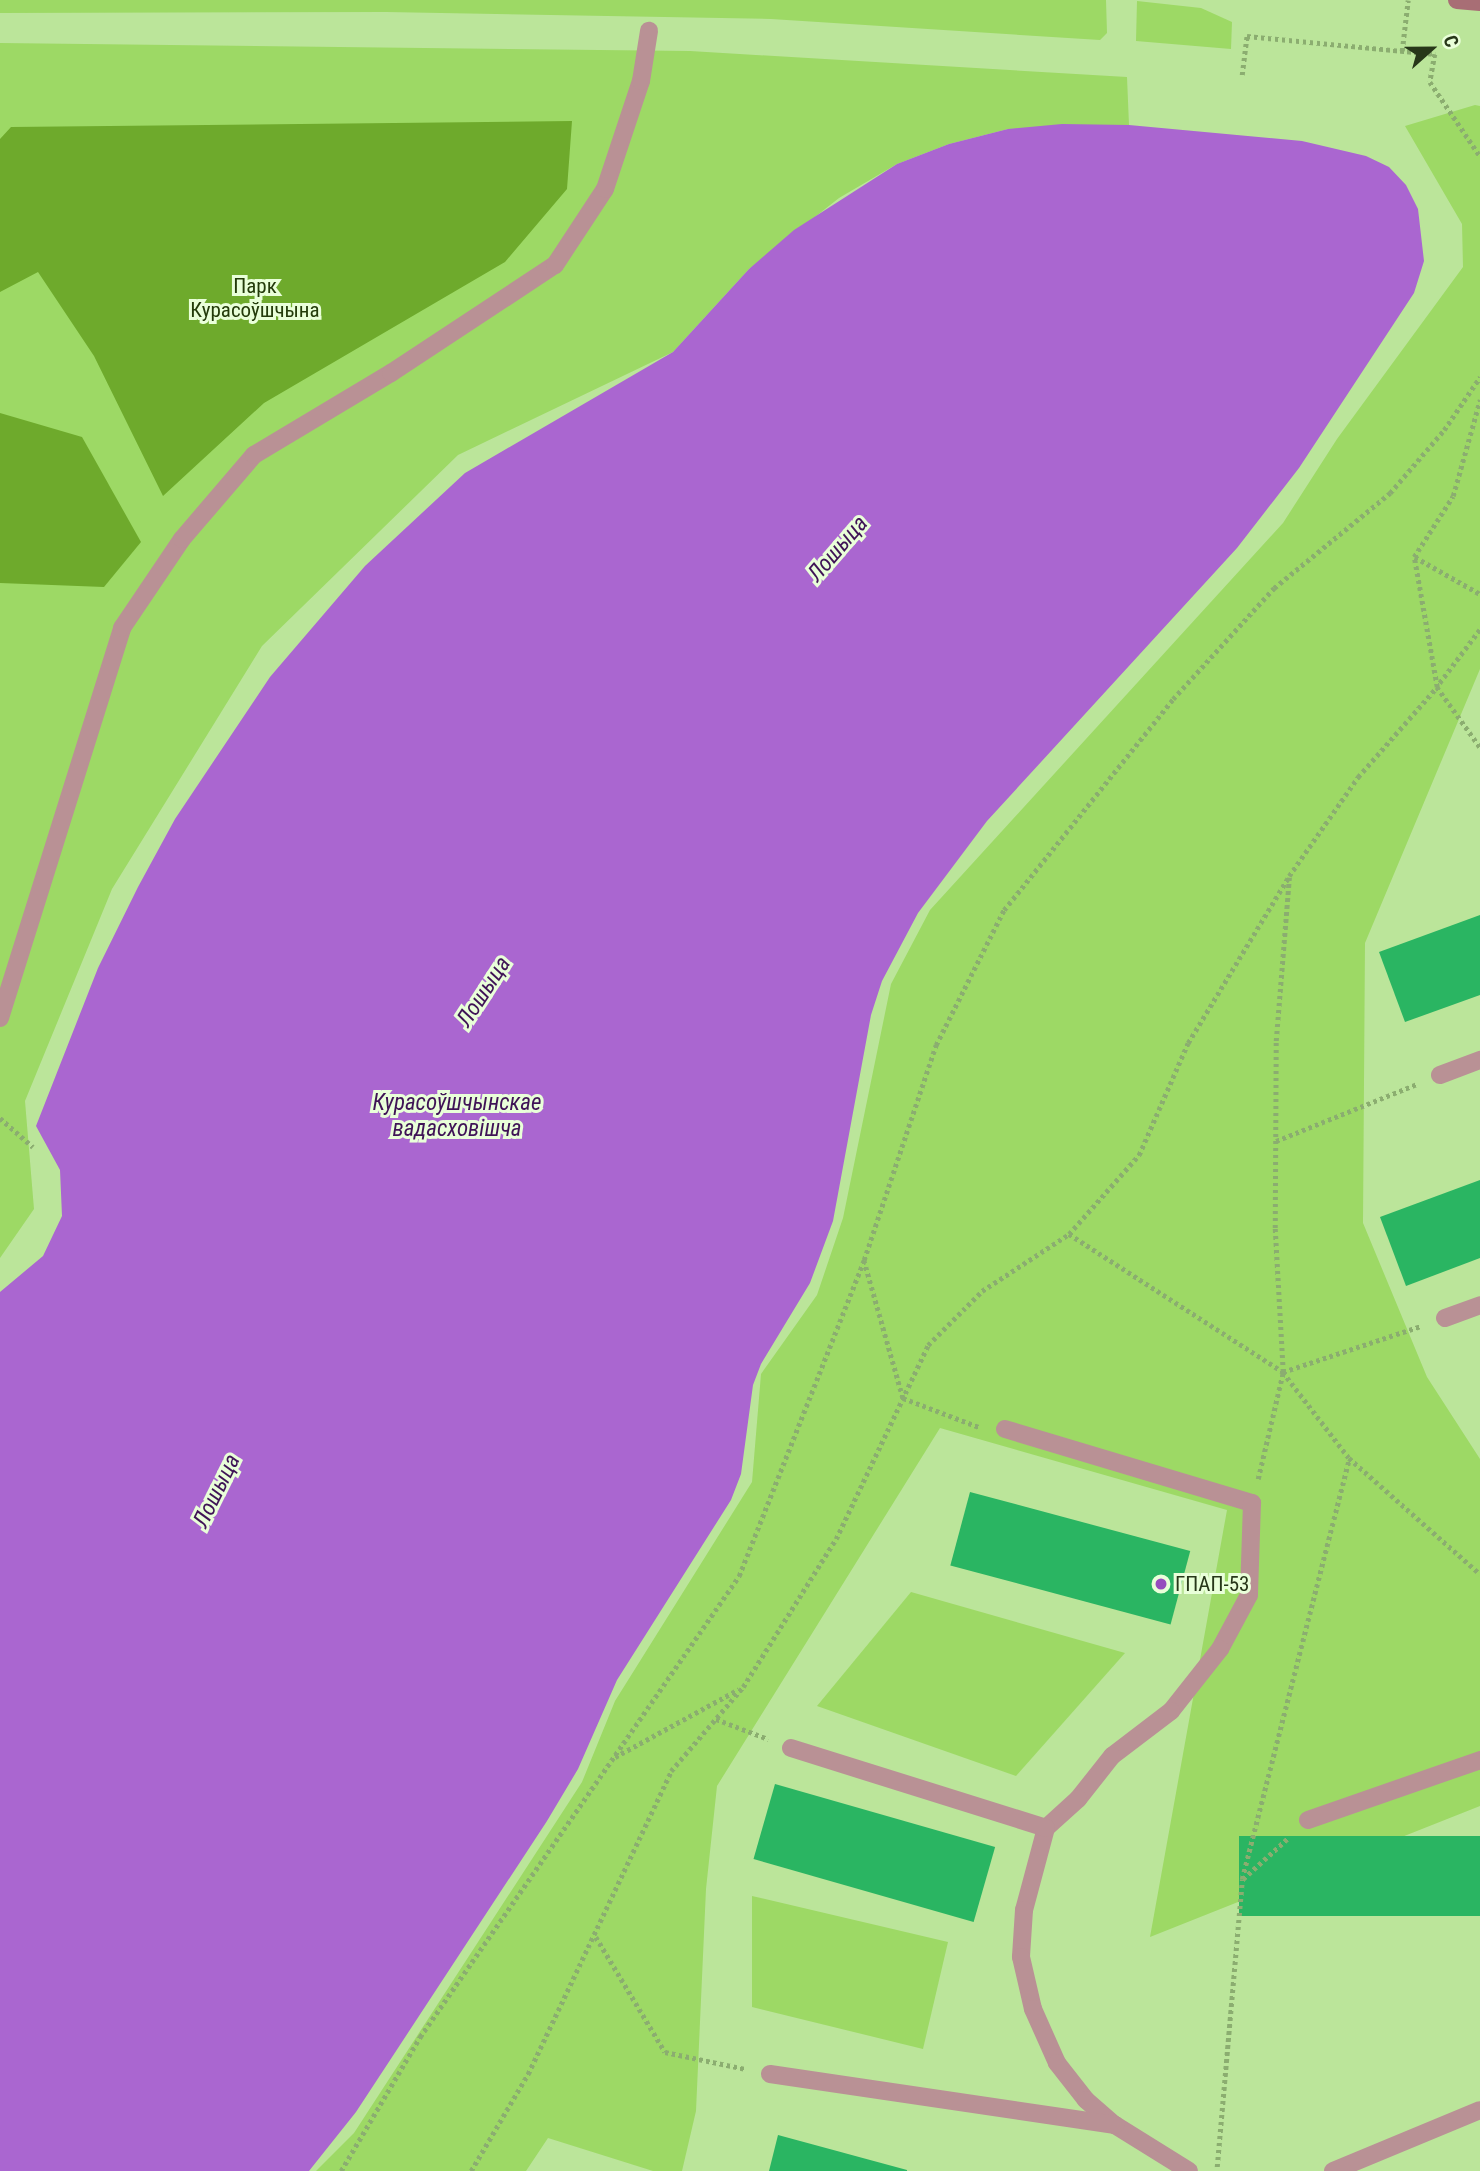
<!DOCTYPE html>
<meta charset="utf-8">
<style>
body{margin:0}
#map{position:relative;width:1480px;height:2171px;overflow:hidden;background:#bbe59a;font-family:"Roboto Condensed",sans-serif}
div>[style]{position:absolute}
.green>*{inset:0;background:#9dd965}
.forest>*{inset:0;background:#6eaa2c}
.water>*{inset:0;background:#aa66d0}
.building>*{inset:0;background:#2ab562;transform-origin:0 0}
.path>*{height:4.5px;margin-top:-2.25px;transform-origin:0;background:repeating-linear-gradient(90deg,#8bad70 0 3.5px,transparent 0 7px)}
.lane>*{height:18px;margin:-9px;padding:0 9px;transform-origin:9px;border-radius:9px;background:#b99195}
.street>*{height:18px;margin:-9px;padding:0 9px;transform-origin:9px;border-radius:9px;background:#b99195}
.secondary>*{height:18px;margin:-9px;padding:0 9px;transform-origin:9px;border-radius:9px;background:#a86e75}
.dots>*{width:19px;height:19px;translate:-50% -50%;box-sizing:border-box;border:4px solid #e9ffd9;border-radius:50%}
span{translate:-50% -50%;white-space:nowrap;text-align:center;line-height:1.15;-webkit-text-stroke:6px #e9ffd9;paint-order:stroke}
.park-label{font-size:21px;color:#233b0a}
.poi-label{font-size:21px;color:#273719}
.left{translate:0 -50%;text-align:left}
.water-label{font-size:23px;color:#3f1356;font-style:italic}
.north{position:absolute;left:1396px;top:14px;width:70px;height:70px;-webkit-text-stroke:5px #e9ffd9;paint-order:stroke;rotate:69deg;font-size:19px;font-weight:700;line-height:28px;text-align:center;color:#273719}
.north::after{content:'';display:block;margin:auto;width:24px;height:32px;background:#273719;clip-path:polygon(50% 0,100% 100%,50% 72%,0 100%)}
</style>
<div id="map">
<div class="green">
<div style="clip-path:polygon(0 0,1106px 0,1107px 33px,1100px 40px,771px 19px,386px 12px,0 13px)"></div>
<div style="clip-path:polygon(1137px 1px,1201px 8px,1232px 22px,1231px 49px,1136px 41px)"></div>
<div style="clip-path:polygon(0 43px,690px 51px,1127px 77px,1129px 125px,1008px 129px,949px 144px,897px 164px,839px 198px,749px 269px,673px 352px,458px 455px,262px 646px,112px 889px,25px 1101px,34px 1209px,0 1258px)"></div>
<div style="clip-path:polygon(1475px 105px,1480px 106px,1480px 669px,1365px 943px,1363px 1223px,1427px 1377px,1480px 1459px,1480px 1806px,1150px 1937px,1227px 1510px,940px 1428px,717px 1786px,706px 1889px,696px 2111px,682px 2171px,653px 2171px,548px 2138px,526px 2171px,316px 2171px,354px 2133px,582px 1782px,615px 1701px,752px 1482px,761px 1374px,817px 1295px,843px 1218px,891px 984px,930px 910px,1283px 523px,1337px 439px,1463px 267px,1462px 224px,1405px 126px)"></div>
<div style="clip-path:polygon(911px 1592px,1125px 1653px,1016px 1776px,817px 1706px)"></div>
<div style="clip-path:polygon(752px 1896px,948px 1942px,923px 2049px,752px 2007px)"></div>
</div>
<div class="forest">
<div style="clip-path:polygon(572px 121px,567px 189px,505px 262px,264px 403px,163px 496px,94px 356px,38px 272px,0 292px,0 139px,11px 127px)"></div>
<div style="clip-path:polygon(0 413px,82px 437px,141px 542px,104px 587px,0 583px)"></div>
</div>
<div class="water">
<div style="clip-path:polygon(1062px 124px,1129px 125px,1302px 141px,1366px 156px,1389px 167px,1406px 185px,1418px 209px,1424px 261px,1414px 293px,1299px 468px,1237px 548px,987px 821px,918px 913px,882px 981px,871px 1015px,833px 1221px,810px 1283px,761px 1364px,753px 1385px,741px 1474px,731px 1500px,617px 1680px,578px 1769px,547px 1821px,356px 2112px,309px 2171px,0 2171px,0 1292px,43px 1256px,62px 1216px,60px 1170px,36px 1126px,98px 968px,138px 887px,175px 819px,270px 677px,365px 566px,465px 473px,673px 352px,749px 269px,794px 230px,897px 164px,949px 144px,1008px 129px)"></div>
</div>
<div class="building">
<div style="clip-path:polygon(1480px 915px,1480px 995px,1405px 1022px,1379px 952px)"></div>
<div style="clip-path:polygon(1480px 1180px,1480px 1258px,1406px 1286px,1380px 1217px)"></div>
<div style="left:970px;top:1492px;width:228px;height:76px;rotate:15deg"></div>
<div style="left:775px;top:1784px;width:229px;height:78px;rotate:16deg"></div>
<div style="left:1480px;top:1836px;width:80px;height:241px;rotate:90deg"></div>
<div style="clip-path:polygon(778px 2135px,907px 2170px,907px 2171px,769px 2171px)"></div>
</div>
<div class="path">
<div style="left:1402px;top:51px;width:51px;rotate:-83.3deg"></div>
<div style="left:1242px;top:75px;width:39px;rotate:-83deg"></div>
<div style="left:1247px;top:36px;width:189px;rotate:5.5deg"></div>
<div style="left:1435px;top:54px;width:28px;rotate:100deg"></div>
<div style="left:1430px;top:82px;width:89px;rotate:56deg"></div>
<div style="left:1415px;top:557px;width:75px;rotate:29.6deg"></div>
<div style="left:1480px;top:630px;width:71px;rotate:127deg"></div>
<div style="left:1437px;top:687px;width:74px;rotate:54.4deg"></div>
<div style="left:0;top:1118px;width:44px;rotate:41.3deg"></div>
<div style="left:1276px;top:1141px;width:152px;rotate:-22deg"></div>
<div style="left:1069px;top:1234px;width:255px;rotate:32.8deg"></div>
<div style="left:1283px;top:1372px;width:108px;rotate:52.5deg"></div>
<div style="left:1349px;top:1458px;width:175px;rotate:41.5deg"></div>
<div style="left:864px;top:1260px;width:143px;rotate:74.2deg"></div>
<div style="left:903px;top:1398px;width:81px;rotate:20.9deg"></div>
<div style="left:1283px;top:1372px;width:145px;rotate:-18.4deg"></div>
<div style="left:1258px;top:1479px;width:110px;rotate:-76.8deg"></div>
<div style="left:1283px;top:1372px;width:144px;rotate:-93.2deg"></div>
<div style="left:1275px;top:1228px;width:187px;rotate:-89.7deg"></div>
<div style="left:1276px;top:1041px;width:164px;rotate:-85.4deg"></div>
<div style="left:716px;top:1719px;width:56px;rotate:21deg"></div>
<div style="left:615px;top:1757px;width:141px;rotate:-28.7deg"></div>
<div style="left:1243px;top:1879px;width:61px;rotate:-42.3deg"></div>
<div style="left:596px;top:1937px;width:134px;rotate:59deg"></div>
<div style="left:665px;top:2052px;width:83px;rotate:11.9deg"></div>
<div style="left:1217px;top:2167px;width:289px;rotate:-85deg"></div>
<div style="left:1242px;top:1879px;width:434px;rotate:-75.7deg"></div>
<div style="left:341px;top:2171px;width:156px;rotate:-59.5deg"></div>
<div style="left:420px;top:2037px;width:561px;rotate:-55.32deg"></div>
<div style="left:739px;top:1576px;width:340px;rotate:-68.4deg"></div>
<div style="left:864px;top:1260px;width:227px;rotate:-71.5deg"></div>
<div style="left:936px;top:1045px;width:151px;rotate:-63.3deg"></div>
<div style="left:1004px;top:910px;width:270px;rotate:-51.3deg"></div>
<div style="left:1173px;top:699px;width:150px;rotate:-47.7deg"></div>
<div style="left:1274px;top:588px;width:150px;rotate:-39.3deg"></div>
<div style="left:1390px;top:493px;width:83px;rotate:-49.4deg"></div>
<div style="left:1444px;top:430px;width:64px;rotate:-55.8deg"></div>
<div style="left:471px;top:2171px;width:113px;rotate:-59.6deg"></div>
<div style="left:528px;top:2074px;width:335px;rotate:-64.7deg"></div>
<div style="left:671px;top:1771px;width:111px;rotate:-49.4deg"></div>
<div style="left:743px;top:1687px;width:175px;rotate:-57.9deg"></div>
<div style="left:836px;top:1539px;width:215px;rotate:-64.6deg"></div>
<div style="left:928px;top:1345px;width:76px;rotate:-45deg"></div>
<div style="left:982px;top:1291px;width:104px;rotate:-33.2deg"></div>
<div style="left:1069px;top:1234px;width:106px;rotate:-48.5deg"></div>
<div style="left:1139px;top:1155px;width:122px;rotate:-66.4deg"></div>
<div style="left:1188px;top:1043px;width:195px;rotate:-58.8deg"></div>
<div style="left:1289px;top:876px;width:121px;rotate:-55.1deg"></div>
<div style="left:1358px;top:777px;width:120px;rotate:-48.7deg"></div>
<div style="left:1437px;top:687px;width:132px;rotate:-100deg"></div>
<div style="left:1414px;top:557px;width:72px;rotate:-57.4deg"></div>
<div style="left:1453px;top:496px;width:100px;rotate:-74.3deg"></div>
</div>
<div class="lane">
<div style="left:1440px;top:1075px;width:43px;rotate:-20.6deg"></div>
<div style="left:1445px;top:1318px;width:37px;rotate:-20deg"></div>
<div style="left:1005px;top:1429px;width:258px;rotate:16.7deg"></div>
<div style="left:1252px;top:1503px;width:92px;rotate:91.9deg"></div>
<div style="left:1249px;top:1595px;width:61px;rotate:118.2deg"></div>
<div style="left:1220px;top:1649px;width:79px;rotate:128.3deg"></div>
<div style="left:1171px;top:1711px;width:74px;rotate:142.7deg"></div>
<div style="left:1112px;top:1756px;width:55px;rotate:128.3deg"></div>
<div style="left:1078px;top:1799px;width:43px;rotate:137.8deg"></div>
<div style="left:1046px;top:1828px;width:85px;rotate:105deg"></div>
<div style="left:1024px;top:1910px;width:47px;rotate:93.7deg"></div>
<div style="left:1021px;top:1957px;width:53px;rotate:77deg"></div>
<div style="left:1033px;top:2009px;width:59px;rotate:66deg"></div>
<div style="left:1057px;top:2063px;width:47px;rotate:51.9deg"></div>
<div style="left:1086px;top:2100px;width:38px;rotate:41deg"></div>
<div style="left:1115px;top:2125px;width:87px;rotate:31.9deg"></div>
<div style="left:791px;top:1748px;width:267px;rotate:17.4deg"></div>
<div style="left:1308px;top:1820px;width:182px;rotate:-19.2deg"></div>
<div style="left:770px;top:2074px;width:349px;rotate:8.4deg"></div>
<div style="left:1333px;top:2171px;width:159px;rotate:-22.5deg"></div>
</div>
<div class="street">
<div style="left:0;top:1018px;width:409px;rotate:-72.6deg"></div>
<div style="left:122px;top:628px;width:107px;rotate:-56deg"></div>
<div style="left:182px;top:539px;width:111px;rotate:-49.4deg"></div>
<div style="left:254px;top:455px;width:160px;rotate:-30.9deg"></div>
<div style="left:391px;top:373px;width:196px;rotate:-33.4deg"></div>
<div style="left:555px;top:265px;width:91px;rotate:-56.7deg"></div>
<div style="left:605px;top:189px;width:114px;rotate:-71.6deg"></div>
<div style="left:641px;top:81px;width:51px;rotate:-80.9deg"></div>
</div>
<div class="secondary">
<div style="left:1457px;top:0;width:23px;rotate:5deg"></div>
</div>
<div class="dots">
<div style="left:1161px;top:1584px;background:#964cbe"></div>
</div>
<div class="park-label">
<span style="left:255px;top:298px">Парк<br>Курасоўшчына</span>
</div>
<div class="poi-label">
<span class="left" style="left:1175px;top:1584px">ГПАП-53</span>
</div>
<div class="water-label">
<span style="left:838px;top:549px;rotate:-49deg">Лошыца</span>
<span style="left:484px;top:992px;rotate:-57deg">Лошыца</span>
<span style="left:457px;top:1116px">Курасоўшчынскае<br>вадасховішча</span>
<span style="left:217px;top:1491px;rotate:-64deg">Лошыца</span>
</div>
<div class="north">С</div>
</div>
